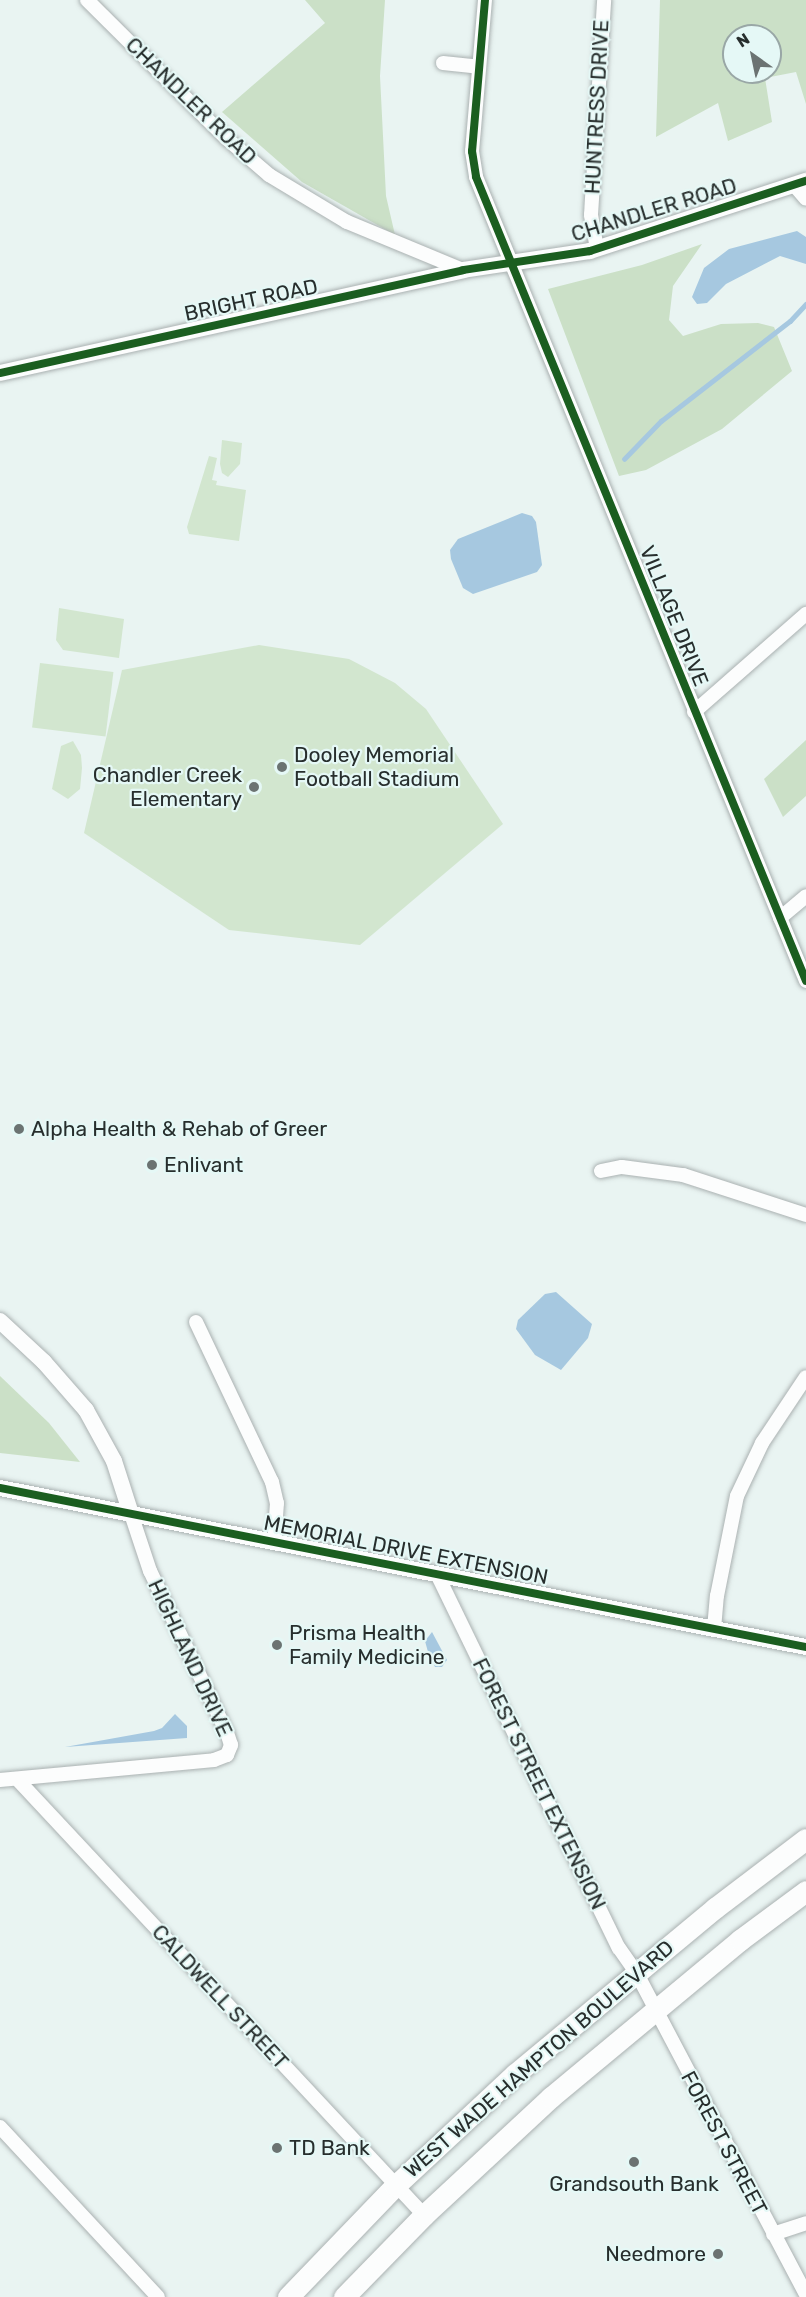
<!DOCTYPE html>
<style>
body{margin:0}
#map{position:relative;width:806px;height:2297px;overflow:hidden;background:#e9f4f2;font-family:Rubik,sans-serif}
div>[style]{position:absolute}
.green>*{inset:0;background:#d2e6cf;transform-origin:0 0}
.forest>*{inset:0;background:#cbe0c7}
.water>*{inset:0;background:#a6c8e0}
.stream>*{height:4.5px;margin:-2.25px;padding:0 2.25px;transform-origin:2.25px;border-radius:2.25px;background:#a6c8e0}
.roads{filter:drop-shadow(0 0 2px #aab1b1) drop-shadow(0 0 2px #aab1b1)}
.minor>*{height:14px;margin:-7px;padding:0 7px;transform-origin:7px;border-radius:7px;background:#fcfdfd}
.tertiary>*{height:16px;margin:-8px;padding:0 8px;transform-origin:8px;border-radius:8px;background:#fcfdfd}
.primary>*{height:21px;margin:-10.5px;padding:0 10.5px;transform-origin:10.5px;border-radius:10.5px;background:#fcfdfd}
.cycleway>*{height:8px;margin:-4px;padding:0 4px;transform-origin:4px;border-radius:4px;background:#1b5e20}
.dots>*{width:16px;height:16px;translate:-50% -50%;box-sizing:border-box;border:3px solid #e5f8f6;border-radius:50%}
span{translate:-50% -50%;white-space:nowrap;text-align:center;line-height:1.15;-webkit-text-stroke:4.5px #e5f8f6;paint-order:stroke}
.street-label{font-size:21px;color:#272e2d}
.poi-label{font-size:21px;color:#272e2d}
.left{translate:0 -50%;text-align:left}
.right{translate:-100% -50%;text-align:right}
.north{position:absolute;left:722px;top:24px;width:60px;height:60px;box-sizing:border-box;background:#e5f8f6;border:2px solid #99a7a6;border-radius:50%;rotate:327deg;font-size:16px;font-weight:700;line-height:24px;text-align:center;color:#272e2d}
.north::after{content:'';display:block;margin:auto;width:21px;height:27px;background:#6b7372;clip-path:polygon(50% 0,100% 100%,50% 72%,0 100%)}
</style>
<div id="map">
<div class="green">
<div style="clip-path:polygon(222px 440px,242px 443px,240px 464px,228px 477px,222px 473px,220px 464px)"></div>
<div style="clip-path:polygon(209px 456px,217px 458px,212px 480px,217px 481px,216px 485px,246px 490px,239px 541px,189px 534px,187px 527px)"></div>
<div style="clip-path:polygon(59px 608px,124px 619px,119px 658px,63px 650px,56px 640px)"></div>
<div style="clip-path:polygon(259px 645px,349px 659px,395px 683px,426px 709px,503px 824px,360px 945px,229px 930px,84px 833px,122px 670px)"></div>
<div style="left:40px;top:663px;width:74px;height:65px;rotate:7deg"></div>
<div style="clip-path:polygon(73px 741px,81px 755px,82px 768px,80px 789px,68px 799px,52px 789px,61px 746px)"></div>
</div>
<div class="forest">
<div style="clip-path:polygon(305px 0,385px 0,380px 76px,386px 196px,395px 235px,302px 182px,222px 112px,325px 23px)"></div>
<div style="clip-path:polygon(evenodd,660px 0,806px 0,806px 104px,796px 72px,765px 78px,772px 122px,728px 141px,718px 103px,656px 137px,660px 0,734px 36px,770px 36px,770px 72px,734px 72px,734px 36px)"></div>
<div style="clip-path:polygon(702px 244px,673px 286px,669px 320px,683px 336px,721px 324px,758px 323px,774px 327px,792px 371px,722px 429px,646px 470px,619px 476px,548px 289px,642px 265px)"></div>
<div style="clip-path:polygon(806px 740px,806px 796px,783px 817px,764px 779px)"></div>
<div style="clip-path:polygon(0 1376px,49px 1423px,80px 1462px,0 1453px)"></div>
</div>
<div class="water">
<div style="clip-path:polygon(797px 231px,806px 237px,806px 264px,780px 256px,726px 284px,707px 303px,697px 304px,692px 297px,704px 268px,729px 249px)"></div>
<div style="clip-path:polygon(522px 513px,532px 516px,536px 522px,542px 565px,537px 572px,473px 594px,463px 588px,451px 559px,450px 550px,458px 539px)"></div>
<div style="clip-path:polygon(556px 1292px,592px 1324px,588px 1338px,561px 1370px,535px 1355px,516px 1329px,518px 1320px,545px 1294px)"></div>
<div style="clip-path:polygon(432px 1632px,447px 1660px,442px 1667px,435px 1667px,428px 1652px,425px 1641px)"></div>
<div style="clip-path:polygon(175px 1714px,187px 1726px,187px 1738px,65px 1747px,154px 1731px,162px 1728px)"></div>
</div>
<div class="stream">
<div style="left:624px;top:459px;width:53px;rotate:-45.8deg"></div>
<div style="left:661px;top:421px;width:163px;rotate:-37.8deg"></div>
<div style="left:790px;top:321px;width:23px;rotate:-47deg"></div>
</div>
<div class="roads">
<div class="minor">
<div style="left:87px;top:0;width:196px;rotate:44.8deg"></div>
<div style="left:226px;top:138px;width:57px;rotate:40.7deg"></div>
<div style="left:269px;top:175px;width:91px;rotate:31.1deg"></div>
<div style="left:347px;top:222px;width:126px;rotate:22.5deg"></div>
<div style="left:485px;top:0;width:152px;rotate:94.9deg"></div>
<div style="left:472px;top:151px;width:26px;rotate:81deg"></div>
<div style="left:476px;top:177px;width:869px;rotate:67.68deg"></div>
<div style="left:443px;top:63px;width:36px;rotate:6deg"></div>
<div style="left:794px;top:185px;width:18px;rotate:49deg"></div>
<div style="left:597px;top:249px;width:35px;rotate:-100deg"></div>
<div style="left:591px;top:215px;width:215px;rotate:-86.5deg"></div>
<div style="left:694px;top:712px;width:149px;rotate:-41.2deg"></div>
<div style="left:780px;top:918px;width:34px;rotate:-40deg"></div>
<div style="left:601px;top:1171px;width:21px;rotate:-11deg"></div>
<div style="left:622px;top:1167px;width:62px;rotate:7.5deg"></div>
<div style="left:683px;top:1175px;width:129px;rotate:18deg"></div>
<div style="left:196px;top:1322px;width:177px;rotate:64.6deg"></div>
<div style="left:272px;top:1482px;width:22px;rotate:77deg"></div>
<div style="left:277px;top:1503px;width:40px;rotate:94.3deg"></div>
<div style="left:437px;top:1574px;width:416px;rotate:64.1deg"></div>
<div style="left:619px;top:1948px;width:29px;rotate:55deg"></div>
<div style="left:636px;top:1972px;width:364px;rotate:62.2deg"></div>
<div style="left:714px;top:1629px;width:33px;rotate:-85deg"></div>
<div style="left:717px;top:1596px;width:102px;rotate:-78.7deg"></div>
<div style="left:737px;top:1496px;width:59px;rotate:-64.7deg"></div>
<div style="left:762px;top:1443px;width:79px;rotate:-56.3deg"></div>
<div style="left:17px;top:1779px;width:596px;rotate:46.97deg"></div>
<div style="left:0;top:1780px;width:215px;rotate:-5.3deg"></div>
<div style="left:214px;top:1760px;width:14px;rotate:-21deg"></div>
<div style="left:227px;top:1755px;width:11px;rotate:-68deg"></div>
<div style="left:231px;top:1745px;width:13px;rotate:-108deg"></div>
<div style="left:227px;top:1733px;width:179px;rotate:-115.4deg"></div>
<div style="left:150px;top:1571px;width:60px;rotate:-108.4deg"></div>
<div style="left:0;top:2127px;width:232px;rotate:47.1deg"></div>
<div style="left:773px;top:2234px;width:35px;rotate:-18deg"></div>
</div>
<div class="tertiary">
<div style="left:0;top:373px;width:474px;rotate:-12.5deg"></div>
<div style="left:463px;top:270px;width:128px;rotate:-8.5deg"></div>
<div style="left:590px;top:251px;width:227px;rotate:-18deg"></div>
<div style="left:0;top:1321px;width:60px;rotate:43deg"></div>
<div style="left:44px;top:1362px;width:64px;rotate:48.8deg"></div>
<div style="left:86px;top:1410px;width:58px;rotate:61.2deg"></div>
<div style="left:114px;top:1461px;width:56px;rotate:72.2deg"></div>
<div style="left:0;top:1488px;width:822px;rotate:11.16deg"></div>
</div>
<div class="primary">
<div style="left:288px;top:2297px;width:154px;rotate:-46.1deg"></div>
<div style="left:395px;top:2186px;width:164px;rotate:-43deg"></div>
<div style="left:515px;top:2074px;width:260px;rotate:-39.7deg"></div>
<div style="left:715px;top:1908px;width:114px;rotate:-37.2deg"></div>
<div style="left:344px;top:2297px;width:115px;rotate:-45.7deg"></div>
<div style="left:424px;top:2215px;width:173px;rotate:-42.9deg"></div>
<div style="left:551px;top:2097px;width:246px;rotate:-39.7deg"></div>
<div style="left:740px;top:1940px;width:82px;rotate:-36.6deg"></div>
</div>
</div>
<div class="cycleway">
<div style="left:485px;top:0;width:152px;rotate:94.9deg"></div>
<div style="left:472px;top:151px;width:26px;rotate:81deg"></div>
<div style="left:476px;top:177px;width:869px;rotate:67.68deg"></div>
<div style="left:0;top:373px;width:474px;rotate:-12.5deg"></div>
<div style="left:463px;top:270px;width:128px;rotate:-8.5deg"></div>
<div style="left:590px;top:251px;width:227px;rotate:-18deg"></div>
<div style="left:0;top:1488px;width:822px;rotate:11.16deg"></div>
</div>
<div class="dots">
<div style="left:282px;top:767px;background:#6b7372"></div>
<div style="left:254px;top:787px;background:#6b7372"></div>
<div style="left:19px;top:1129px;background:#6b7372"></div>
<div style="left:152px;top:1165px;background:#6b7372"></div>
<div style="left:277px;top:1645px;background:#6b7372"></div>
<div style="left:277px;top:2148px;background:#6b7372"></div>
<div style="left:634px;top:2162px;background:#6b7372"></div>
<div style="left:718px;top:2254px;background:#6b7372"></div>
</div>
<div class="street-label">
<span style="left:191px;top:101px;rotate:44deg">CHANDLER ROAD</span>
<span style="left:597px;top:107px;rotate:-87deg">HUNTRESS DRIVE</span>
<span style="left:654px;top:210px;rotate:-17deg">CHANDLER ROAD</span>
<span style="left:251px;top:300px;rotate:-12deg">BRIGHT ROAD</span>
<span style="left:674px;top:616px;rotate:68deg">VILLAGE DRIVE</span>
<span style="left:406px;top:1550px;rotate:11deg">MEMORIAL DRIVE EXTENSION</span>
<span style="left:190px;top:1658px;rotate:65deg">HIGHLAND DRIVE</span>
<span style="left:539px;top:1784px;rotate:64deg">FOREST STREET EXTENSION</span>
<span style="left:220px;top:1997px;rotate:47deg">CALDWELL STREET</span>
<span style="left:539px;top:2059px;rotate:-41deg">WEST WADE HAMPTON BOULEVARD</span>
<span style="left:724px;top:2143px;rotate:62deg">FOREST STREET</span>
</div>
<div class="poi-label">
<span class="left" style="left:294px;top:767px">Dooley Memorial<br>Football Stadium</span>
<span class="right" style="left:242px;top:787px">Chandler Creek<br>Elementary</span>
<span class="left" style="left:31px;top:1129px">Alpha Health &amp; Rehab of Greer</span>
<span class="left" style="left:164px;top:1165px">Enlivant</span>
<span class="left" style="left:289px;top:1645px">Prisma Health<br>Family Medicine</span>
<span class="left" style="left:289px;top:2148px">TD Bank</span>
<span style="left:634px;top:2184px">Grandsouth Bank</span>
<span class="right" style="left:706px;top:2254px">Needmore</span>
</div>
<div class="north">N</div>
</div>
